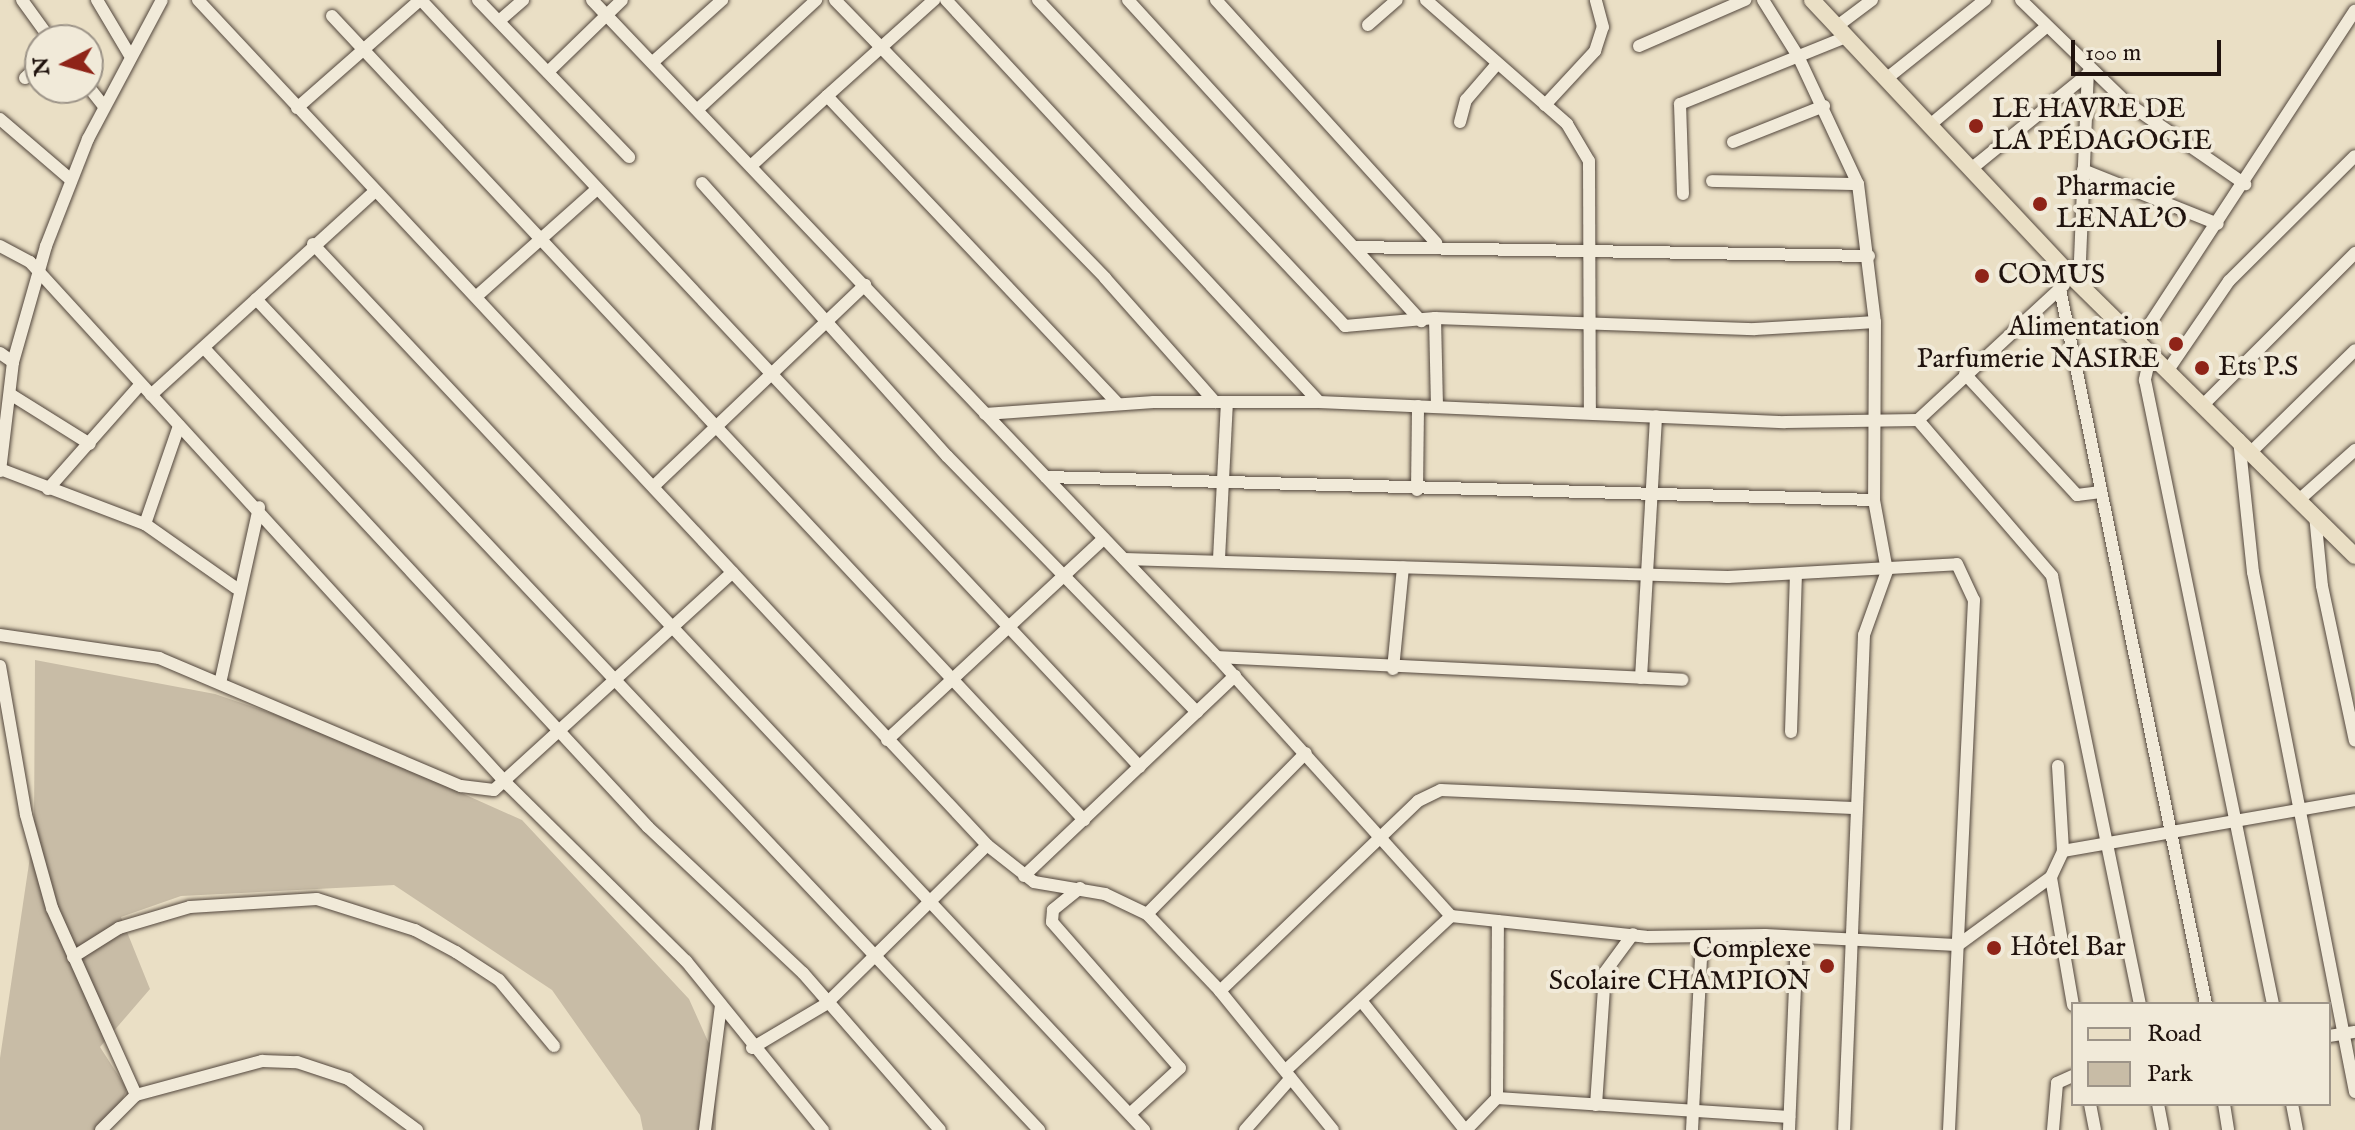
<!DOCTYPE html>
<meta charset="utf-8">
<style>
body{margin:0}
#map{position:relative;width:2355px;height:1130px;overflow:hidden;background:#eadfc5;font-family:"IM FELL English",serif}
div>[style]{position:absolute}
.green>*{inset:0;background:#c8bca6}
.roads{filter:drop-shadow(0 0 2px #52463c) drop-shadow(0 0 2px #52463c)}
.minor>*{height:12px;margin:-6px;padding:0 6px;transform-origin:6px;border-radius:6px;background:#f1ead9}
.major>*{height:16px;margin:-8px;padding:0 8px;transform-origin:8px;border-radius:8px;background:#eadfc5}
.dots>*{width:22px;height:22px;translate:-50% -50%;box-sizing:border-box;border:4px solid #f1ead9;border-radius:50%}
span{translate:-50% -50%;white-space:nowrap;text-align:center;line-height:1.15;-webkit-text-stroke:8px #f1ead9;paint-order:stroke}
.poi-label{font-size:28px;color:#20130e}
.left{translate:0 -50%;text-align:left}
.right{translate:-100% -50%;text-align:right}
.legend{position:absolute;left:2071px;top:1002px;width:260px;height:104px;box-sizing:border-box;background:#f1ead9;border:2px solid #9d9488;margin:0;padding:10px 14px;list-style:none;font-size:24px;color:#20130e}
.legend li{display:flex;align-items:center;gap:16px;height:40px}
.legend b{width:40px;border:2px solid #9d9488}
.north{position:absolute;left:24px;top:24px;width:80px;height:80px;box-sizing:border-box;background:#f1ead9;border:2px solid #9d9488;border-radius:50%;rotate:264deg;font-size:22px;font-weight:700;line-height:32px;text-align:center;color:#20130e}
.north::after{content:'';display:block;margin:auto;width:28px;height:36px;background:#8f2418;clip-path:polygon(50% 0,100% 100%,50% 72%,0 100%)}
.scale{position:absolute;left:2071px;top:40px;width:150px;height:36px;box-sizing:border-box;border:4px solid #20130e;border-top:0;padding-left:10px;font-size:24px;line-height:28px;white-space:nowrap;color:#20130e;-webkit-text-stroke:6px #f1ead9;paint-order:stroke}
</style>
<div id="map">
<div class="green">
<div style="clip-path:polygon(35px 660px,215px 694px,323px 731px,522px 820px,689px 999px,715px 1057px,716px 1130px,643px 1130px,640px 1115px,552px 990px,394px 885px,181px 896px,121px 917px,150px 989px,100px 1047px,127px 1089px,109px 1130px,0 1130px,0 1058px,34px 830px)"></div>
</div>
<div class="roads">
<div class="minor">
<div style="left:22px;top:0;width:49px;rotate:54.1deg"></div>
<div style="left:97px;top:0;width:63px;rotate:59.3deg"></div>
<div style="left:198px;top:0;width:1156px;rotate:46.96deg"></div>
<div style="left:987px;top:845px;width:60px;rotate:38.2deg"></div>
<div style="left:1034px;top:882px;width:72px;rotate:9.6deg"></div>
<div style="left:1105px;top:894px;width:47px;rotate:25.5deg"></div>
<div style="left:1147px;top:914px;width:106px;rotate:46.5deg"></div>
<div style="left:1220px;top:991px;width:179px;rotate:50.9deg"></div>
<div style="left:421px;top:0;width:1051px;rotate:46.85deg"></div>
<div style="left:478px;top:0;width:218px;rotate:46.1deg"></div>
<div style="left:592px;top:0;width:907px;rotate:46.43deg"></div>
<div style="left:1217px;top:657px;width:349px;rotate:47.9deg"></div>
<div style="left:1451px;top:916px;width:196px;rotate:6.1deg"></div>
<div style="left:1646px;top:937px;width:119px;rotate:-1deg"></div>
<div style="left:1765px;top:935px;width:193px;rotate:3deg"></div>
<div style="left:1958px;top:945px;width:115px;rotate:-36.2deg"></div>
<div style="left:835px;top:0;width:388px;rotate:45.8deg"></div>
<div style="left:1105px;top:278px;width:166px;rotate:48.4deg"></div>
<div style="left:946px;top:0;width:548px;rotate:47.14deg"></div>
<div style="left:1038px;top:0;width:448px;rotate:46.7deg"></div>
<div style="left:1345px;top:326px;width:90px;rotate:-5.1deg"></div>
<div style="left:1435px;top:318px;width:320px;rotate:2deg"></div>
<div style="left:1755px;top:329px;width:120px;rotate:-3.3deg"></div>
<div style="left:1128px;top:0;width:435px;rotate:47.6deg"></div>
<div style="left:1216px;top:0;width:328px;rotate:47.8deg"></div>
<div style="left:1426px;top:0;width:188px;rotate:41.3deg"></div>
<div style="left:1567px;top:124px;width:43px;rotate:59.3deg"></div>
<div style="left:1589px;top:161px;width:252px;rotate:89.8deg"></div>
<div style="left:1763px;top:0;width:66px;rotate:58deg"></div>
<div style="left:1798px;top:56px;width:141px;rotate:64.9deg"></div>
<div style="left:1858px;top:184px;width:139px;rotate:83deg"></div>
<div style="left:1875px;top:322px;width:178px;rotate:90.3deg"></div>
<div style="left:1874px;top:500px;width:72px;rotate:79.6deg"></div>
<div style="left:1887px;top:571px;width:68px;rotate:109.8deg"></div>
<div style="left:1864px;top:635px;width:495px;rotate:92.3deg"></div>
<div style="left:2021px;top:0;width:146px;rotate:44.2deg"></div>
<div style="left:2126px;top:102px;width:145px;rotate:34.6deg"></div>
<div style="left:332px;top:16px;width:1101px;rotate:46.91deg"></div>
<div style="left:499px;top:21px;width:32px;rotate:-41deg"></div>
<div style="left:1368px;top:25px;width:38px;rotate:-41deg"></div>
<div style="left:1836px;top:27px;width:45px;rotate:-36.9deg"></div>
<div style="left:1639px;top:46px;width:116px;rotate:-23.5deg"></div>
<div style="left:653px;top:62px;width:93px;rotate:-41.9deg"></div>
<div style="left:548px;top:72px;width:103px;rotate:-44.2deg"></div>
<div style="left:25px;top:78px;width:21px;rotate:-43deg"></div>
<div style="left:1886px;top:79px;width:127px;rotate:-38.6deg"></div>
<div style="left:88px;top:86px;width:24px;rotate:52deg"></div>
<div style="left:827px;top:96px;width:144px;rotate:-41.9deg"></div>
<div style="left:1545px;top:105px;width:74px;rotate:-47.2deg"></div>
<div style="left:1595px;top:51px;width:25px;rotate:-72deg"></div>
<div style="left:1603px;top:27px;width:28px;rotate:-105deg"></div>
<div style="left:297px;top:108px;width:164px;rotate:-41.3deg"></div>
<div style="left:698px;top:109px;width:161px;rotate:-42.7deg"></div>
<div style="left:0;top:119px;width:92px;rotate:40.6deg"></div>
<div style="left:1460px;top:122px;width:23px;rotate:-75deg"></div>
<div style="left:1466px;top:100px;width:48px;rotate:-49.3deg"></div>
<div style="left:1930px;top:125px;width:152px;rotate:-40.2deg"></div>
<div style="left:1733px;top:142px;width:98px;rotate:-21.6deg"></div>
<div style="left:752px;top:165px;width:102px;rotate:-42.6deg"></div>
<div style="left:827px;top:96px;width:424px;rotate:46.6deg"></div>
<div style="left:1971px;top:169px;width:152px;rotate:-39.1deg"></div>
<div style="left:2083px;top:170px;width:145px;rotate:21.8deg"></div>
<div style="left:1712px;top:181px;width:146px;rotate:1.2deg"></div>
<div style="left:702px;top:183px;width:367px;rotate:48.1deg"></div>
<div style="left:947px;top:456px;width:358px;rotate:45.7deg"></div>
<div style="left:1683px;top:194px;width:90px;rotate:-91.9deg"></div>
<div style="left:1680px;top:104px;width:179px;rotate:-22deg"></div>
<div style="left:313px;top:244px;width:1215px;rotate:46.83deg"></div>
<div style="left:0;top:246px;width:34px;rotate:28deg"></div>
<div style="left:30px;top:262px;width:707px;rotate:47.58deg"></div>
<div style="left:507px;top:784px;width:252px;rotate:44.7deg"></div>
<div style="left:686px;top:961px;width:218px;rotate:51deg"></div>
<div style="left:1355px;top:247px;width:514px;rotate:1deg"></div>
<div style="left:2079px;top:284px;width:211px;rotate:-87.6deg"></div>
<div style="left:2060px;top:289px;width:730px;rotate:78.46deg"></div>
<div style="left:478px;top:295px;width:159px;rotate:-41.7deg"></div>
<div style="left:256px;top:299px;width:1142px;rotate:46.7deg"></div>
<div style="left:1435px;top:318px;width:89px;rotate:88.7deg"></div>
<div style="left:2138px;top:342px;width:396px;rotate:-56.8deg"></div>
<div style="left:204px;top:348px;width:653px;rotate:47.17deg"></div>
<div style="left:648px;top:827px;width:213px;rotate:43.3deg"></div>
<div style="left:803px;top:973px;width:208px;rotate:48.9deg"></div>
<div style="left:0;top:353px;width:16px;rotate:35deg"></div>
<div style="left:2151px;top:353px;width:28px;rotate:103deg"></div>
<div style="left:2145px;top:380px;width:637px;rotate:78.41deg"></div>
<div style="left:2168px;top:370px;width:108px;rotate:-55.6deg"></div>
<div style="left:2229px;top:281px;width:177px;rotate:-44.8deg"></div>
<div style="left:1965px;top:374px;width:165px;rotate:47.2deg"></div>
<div style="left:2077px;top:495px;width:24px;rotate:-7deg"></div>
<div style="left:10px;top:394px;width:94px;rotate:32deg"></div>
<div style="left:151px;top:395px;width:303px;rotate:-42.3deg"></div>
<div style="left:2204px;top:404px;width:214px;rotate:-45deg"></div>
<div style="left:985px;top:414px;width:169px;rotate:-4.1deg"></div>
<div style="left:1154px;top:402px;width:165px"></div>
<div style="left:1319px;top:402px;width:466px;rotate:2.5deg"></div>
<div style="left:1785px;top:422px;width:133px;rotate:-0.9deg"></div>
<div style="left:1918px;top:420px;width:206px;rotate:49.3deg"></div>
<div style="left:2052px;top:576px;width:437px;rotate:78.4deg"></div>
<div style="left:1918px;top:420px;width:199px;rotate:-42.8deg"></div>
<div style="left:2239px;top:439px;width:134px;rotate:84deg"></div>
<div style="left:2253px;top:572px;width:530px;rotate:78.9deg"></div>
<div style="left:2252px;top:451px;width:144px;rotate:-44.4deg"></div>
<div style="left:0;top:469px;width:155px;rotate:20.8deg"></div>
<div style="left:145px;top:524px;width:111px;rotate:35.1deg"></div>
<div style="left:0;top:471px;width:110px;rotate:-83.2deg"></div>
<div style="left:13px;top:362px;width:121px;rotate:-74.1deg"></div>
<div style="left:46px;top:246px;width:115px;rotate:-68.6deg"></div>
<div style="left:88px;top:139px;width:157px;rotate:-62deg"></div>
<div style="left:1046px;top:477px;width:828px;rotate:1.59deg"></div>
<div style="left:656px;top:484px;width:289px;rotate:-43.6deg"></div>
<div style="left:48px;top:489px;width:140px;rotate:-48.5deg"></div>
<div style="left:1417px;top:490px;width:84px;rotate:-89.3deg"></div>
<div style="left:2300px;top:499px;width:74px;rotate:-41.7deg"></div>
<div style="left:2315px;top:515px;width:71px;rotate:84.4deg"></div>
<div style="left:2322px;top:586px;width:158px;rotate:78deg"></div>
<div style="left:145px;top:524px;width:104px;rotate:-70.9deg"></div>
<div style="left:1124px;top:559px;width:604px;rotate:1.71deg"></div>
<div style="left:1728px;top:577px;width:229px;rotate:-3.2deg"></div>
<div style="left:1957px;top:564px;width:40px;rotate:65deg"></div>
<div style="left:1974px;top:600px;width:531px;rotate:92.7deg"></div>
<div style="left:1219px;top:559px;width:157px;rotate:-87.1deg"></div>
<div style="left:0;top:635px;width:161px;rotate:8.2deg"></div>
<div style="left:159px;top:658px;width:328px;rotate:23deg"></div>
<div style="left:461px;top:786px;width:33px;rotate:7deg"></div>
<div style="left:494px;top:790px;width:323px;rotate:-42.4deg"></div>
<div style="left:1217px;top:657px;width:466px;rotate:2.8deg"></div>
<div style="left:0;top:666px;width:151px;rotate:80.1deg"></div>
<div style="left:26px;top:815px;width:97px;rotate:74.4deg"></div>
<div style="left:52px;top:908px;width:205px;rotate:65.8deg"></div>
<div style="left:1393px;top:669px;width:102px;rotate:-84.4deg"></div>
<div style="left:1641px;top:678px;width:262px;rotate:-86.7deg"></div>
<div style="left:221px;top:679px;width:176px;rotate:-77.5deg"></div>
<div style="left:1791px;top:732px;width:155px;rotate:-88.2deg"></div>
<div style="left:887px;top:740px;width:296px;rotate:-42.9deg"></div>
<div style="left:2058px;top:766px;width:85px;rotate:86.6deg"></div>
<div style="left:1024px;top:876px;width:291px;rotate:-43.5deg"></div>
<div style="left:1080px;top:888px;width:35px;rotate:141deg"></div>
<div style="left:1053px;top:910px;width:12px;rotate:95deg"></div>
<div style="left:1052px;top:922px;width:194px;rotate:48.8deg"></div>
<div style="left:1180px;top:1068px;width:68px;rotate:137.4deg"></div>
<div style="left:1147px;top:914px;width:226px;rotate:-45.4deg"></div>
<div style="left:73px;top:957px;width:54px;rotate:-32.2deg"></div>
<div style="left:119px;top:928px;width:74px;rotate:-16.5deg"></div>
<div style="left:190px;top:907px;width:127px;rotate:-3.6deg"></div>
<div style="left:317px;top:899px;width:103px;rotate:17.6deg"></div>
<div style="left:415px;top:930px;width:47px;rotate:28.2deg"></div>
<div style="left:456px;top:952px;width:51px;rotate:33.1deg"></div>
<div style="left:499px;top:980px;width:86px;rotate:50.2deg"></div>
<div style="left:1220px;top:991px;width:274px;rotate:-43.8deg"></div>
<div style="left:1418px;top:801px;width:25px;rotate:-26deg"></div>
<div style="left:1441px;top:790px;width:412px;rotate:2.5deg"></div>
<div style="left:1363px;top:1003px;width:163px;rotate:51.2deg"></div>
<div style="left:2073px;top:1005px;width:130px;rotate:-99.8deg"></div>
<div style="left:2051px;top:877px;width:29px;rotate:-65deg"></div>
<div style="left:2063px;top:851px;width:296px;rotate:-9.9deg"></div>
<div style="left:2329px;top:1036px;width:26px;rotate:-9deg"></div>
<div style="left:752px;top:1048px;width:86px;rotate:-30.7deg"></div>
<div style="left:826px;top:1004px;width:226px;rotate:-44.6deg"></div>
<div style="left:1286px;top:1070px;width:226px;rotate:-43deg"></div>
<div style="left:1497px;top:1098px;width:293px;rotate:3.7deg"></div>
<div style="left:2090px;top:1104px;width:26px;rotate:79deg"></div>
<div style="left:2158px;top:1104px;width:26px;rotate:79deg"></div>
<div style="left:2224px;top:1104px;width:26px;rotate:81deg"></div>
<div style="left:2292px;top:1104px;width:26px;rotate:79deg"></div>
<div style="left:1596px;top:1105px;width:133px;rotate:-86.1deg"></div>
<div style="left:1605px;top:972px;width:47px;rotate:-53.6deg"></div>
<div style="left:101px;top:1130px;width:49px;rotate:-45deg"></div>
<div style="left:136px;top:1095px;width:131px;rotate:-15.1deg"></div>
<div style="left:262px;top:1061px;width:35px;rotate:2deg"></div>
<div style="left:297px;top:1062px;width:54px;rotate:18.4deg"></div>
<div style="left:348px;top:1079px;width:86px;rotate:36.5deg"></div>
<div style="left:705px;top:1130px;width:126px;rotate:-82.7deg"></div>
<div style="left:1245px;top:1130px;width:69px;rotate:-48.5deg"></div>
<div style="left:1466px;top:1130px;width:45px;rotate:-45.9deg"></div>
<div style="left:1497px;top:1098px;width:177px;rotate:-89.7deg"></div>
<div style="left:1692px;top:1130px;width:190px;rotate:-87deg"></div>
<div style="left:1789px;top:1130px;width:193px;rotate:-87.6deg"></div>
<div style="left:2053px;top:1130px;width:47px;rotate:-85.1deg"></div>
<div style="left:2057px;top:1083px;width:17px;rotate:-24deg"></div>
</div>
<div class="major">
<div style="left:1812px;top:0;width:380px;rotate:46.8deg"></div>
<div style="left:2072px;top:277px;width:397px;rotate:44.6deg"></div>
</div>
</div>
<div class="dots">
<div style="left:1976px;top:126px;background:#8f2418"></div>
<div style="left:2040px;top:204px;background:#8f2418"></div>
<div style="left:1982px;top:276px;background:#8f2418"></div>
<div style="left:2176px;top:344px;background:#8f2418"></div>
<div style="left:2202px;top:368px;background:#8f2418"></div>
<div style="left:1994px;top:948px;background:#8f2418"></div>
<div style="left:1827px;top:966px;background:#8f2418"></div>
</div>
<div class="poi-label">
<span class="left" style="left:1992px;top:126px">LE HAVRE DE<br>LA PÉDAGOGIE</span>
<span class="left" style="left:2056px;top:204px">Pharmacie<br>LENAL'O</span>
<span class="left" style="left:1998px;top:276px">COMUS</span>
<span class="right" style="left:2160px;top:344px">Alimentation<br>Parfumerie NASIRE</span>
<span class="left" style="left:2218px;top:368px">Ets P.S</span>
<span class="left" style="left:2010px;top:948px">Hôtel Bar</span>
<span class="right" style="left:1811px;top:966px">Complexe<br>Scolaire CHAMPION</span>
</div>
<ul class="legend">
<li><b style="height:10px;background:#eadfc5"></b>Road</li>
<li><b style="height:22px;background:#c8bca6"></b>Park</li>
</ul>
<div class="north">N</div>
<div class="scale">100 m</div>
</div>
